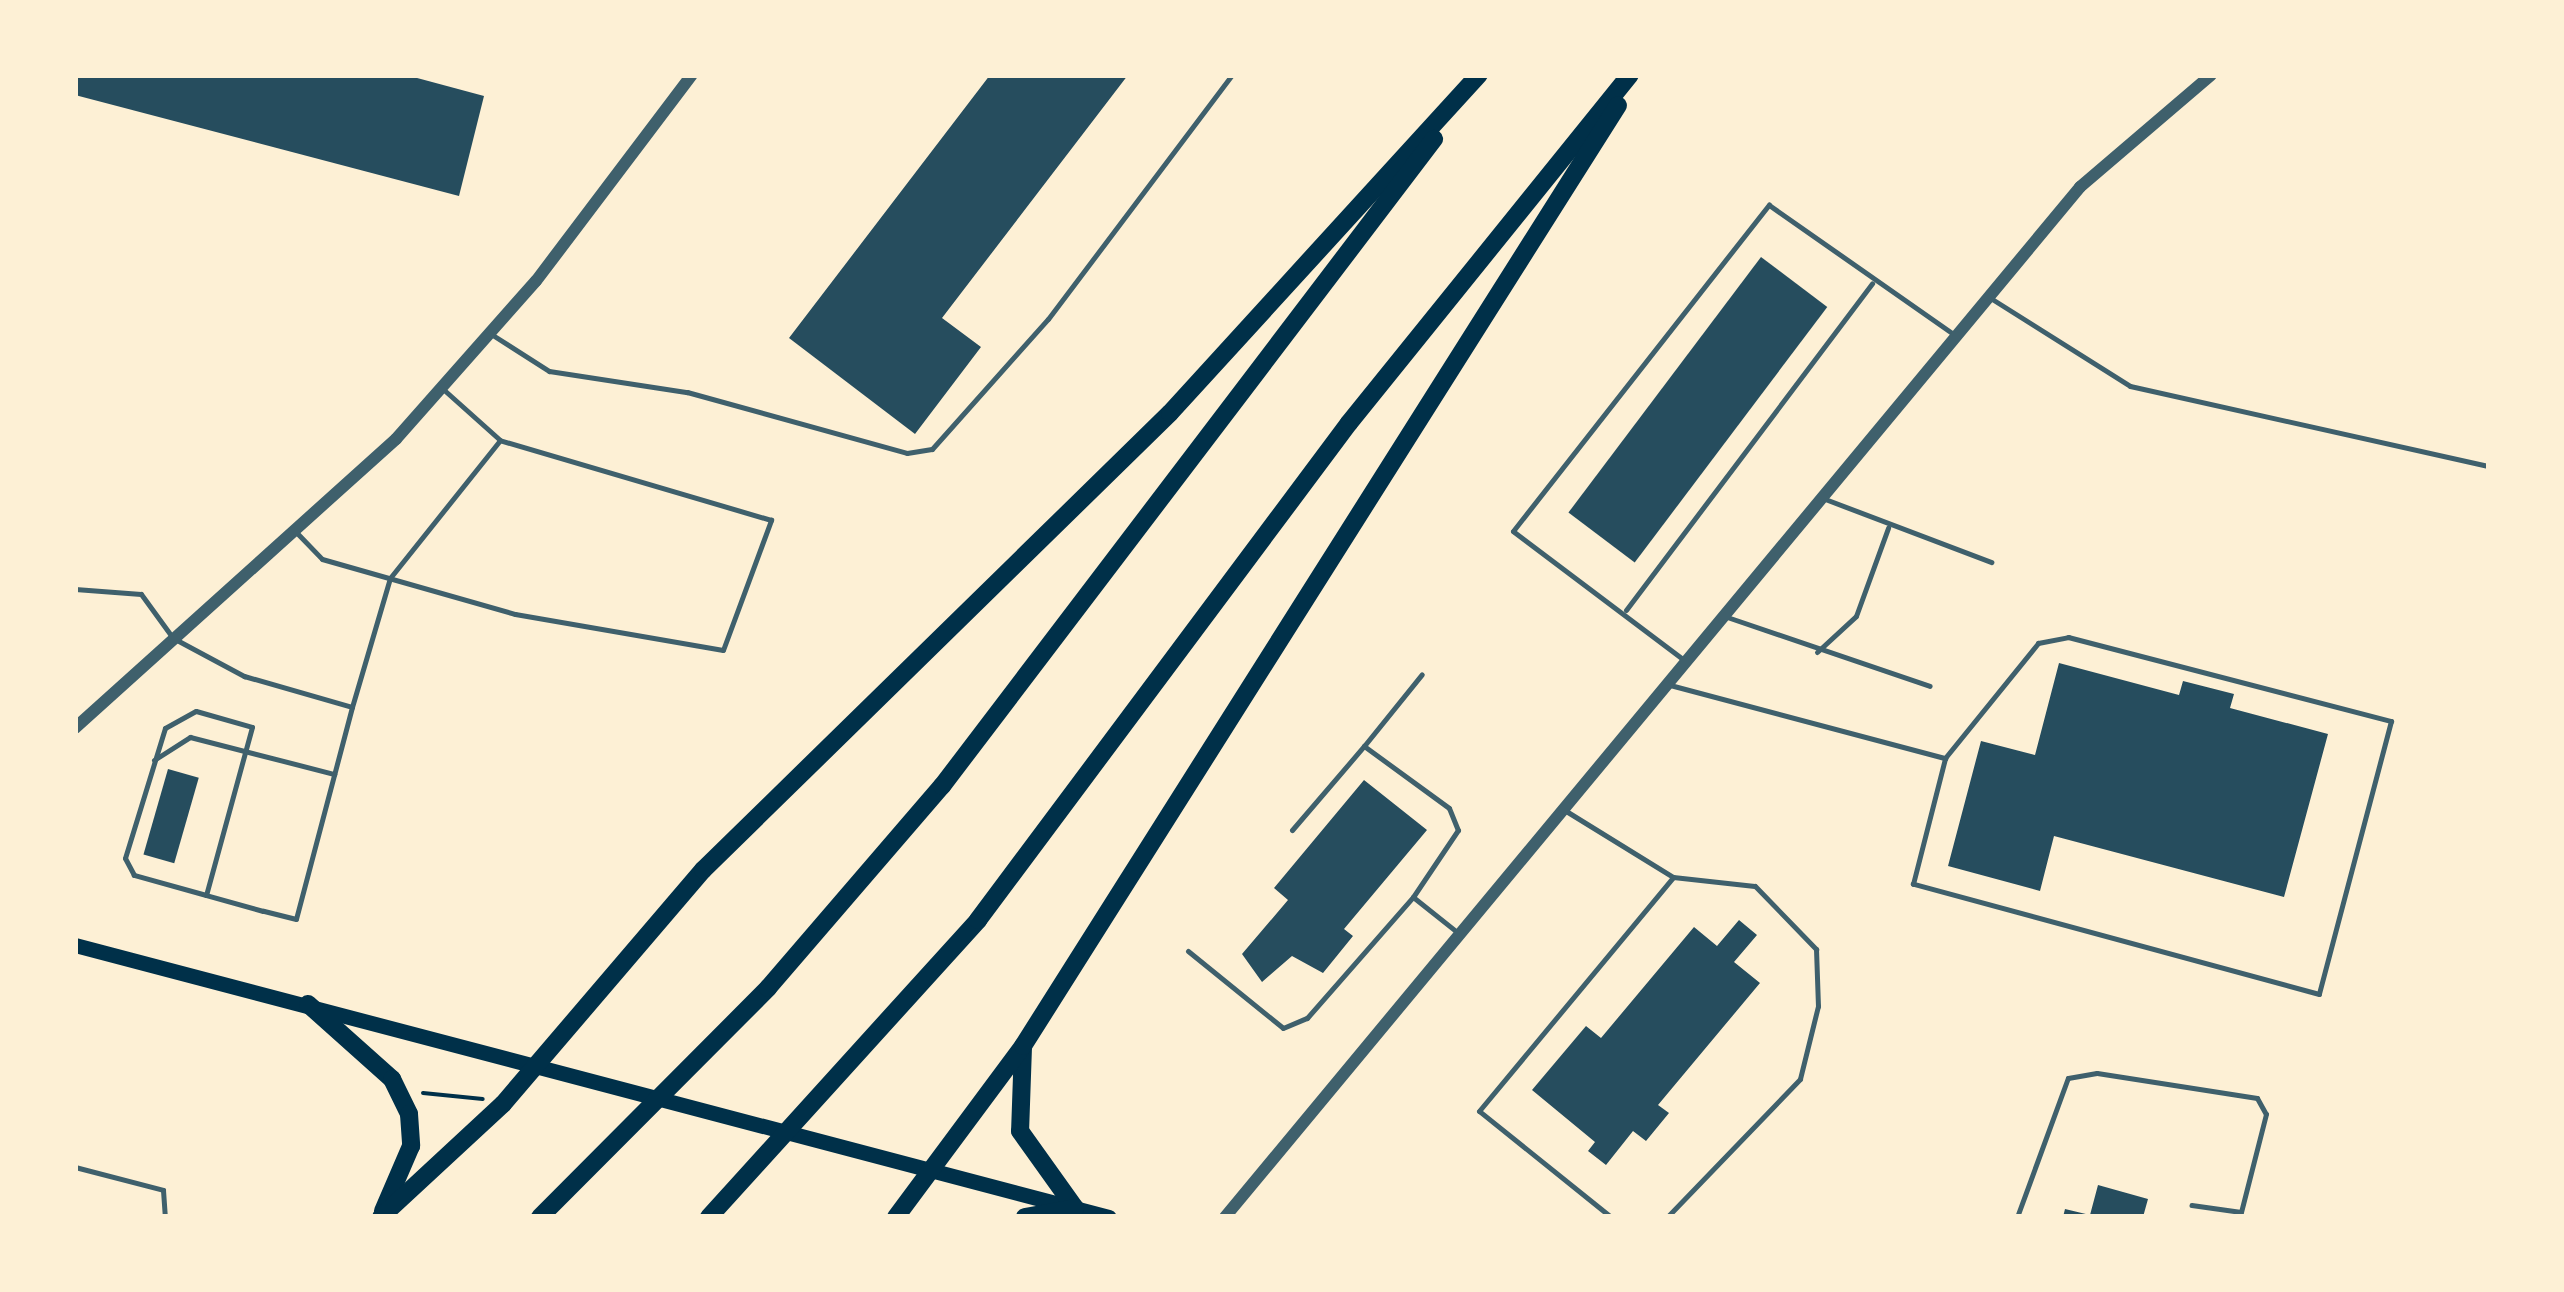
<!DOCTYPE html>
<style>
body{margin:0}
#map{position:relative;width:2564px;height:1292px;overflow:hidden;background:#fdf0d5;font-family:Signika,sans-serif}
div>[style]{position:absolute}
.building>*{inset:0;background:#264d5e;transform-origin:0 0}
.path>*{height:4px;margin:-2px;padding:0 2px;transform-origin:2px;border-radius:2px;background:#003049}
.service>*{height:5px;margin:-2.5px;padding:0 2.5px;transform-origin:2.5px;border-radius:2.5px;background:#3f606c}
.tertiary>*{height:12px;margin:-6px;padding:0 6px;transform-origin:6px;border-radius:6px;background:#3f606c}
.primary>*{height:15px;margin:-7.5px;padding:0 7.5px;transform-origin:7.5px;border-radius:7.5px;background:#003049}
.motorway>*{height:18px;margin:-9px;padding:0 9px;transform-origin:9px;border-radius:9px;background:#003049}
span{translate:-50% -50%;white-space:nowrap;text-align:center;line-height:1.15;-webkit-text-stroke:10px #fdf0d5;paint-order:stroke}
.frame{position:absolute;inset:0;border:78px solid #fdf0d5;pointer-events:none}
</style>
<div id="map">
<div class="building">
<div style="clip-path:polygon(75px 75px,406px 75px,484px 96px,459px 196px,75px 95px)"></div>
<div style="clip-path:polygon(990px 75px,1128px 75px,942px 318px,981px 347px,915px 434px,789px 338px)"></div>
<div style="left:1761px;top:257px;width:83px;height:320px;rotate:37deg"></div>
<div style="clip-path:polygon(2059px 663px,2179px 695px,2183px 681px,2234px 694px,2230px 708px,2328px 734px,2284px 897px,2054px 836px,2040px 891px,1948px 866px,1981px 741px,2035px 755px)"></div>
<div style="left:168px;top:769px;width:32px;height:89px;rotate:16deg"></div>
<div style="clip-path:polygon(1364px 780px,1427px 830px,1344px 929px,1353px 936px,1323px 973px,1292px 956px,1262px 982px,1242px 954px,1288px 900px,1274px 888px)"></div>
<div style="clip-path:polygon(1739px 920px,1757px 935px,1734px 962px,1760px 983px,1658px 1105px,1669px 1113px,1646px 1141px,1633px 1131px,1606px 1165px,1588px 1151px,1595px 1142px,1532px 1090px,1586px 1026px,1601px 1038px,1694px 927px,1717px 946px)"></div>
<div style="clip-path:polygon(2098px 1185px,2148px 1199px,2143px 1217px,2063px 1217px,2065px 1209px,2090px 1215px)"></div>
</div>
<div class="path">
<div style="left:423px;top:1093px;width:60px;rotate:5.7deg"></div>
</div>
<div class="service">
<div style="left:1992px;top:299px;width:163px;rotate:32.2deg"></div>
<div style="left:2130px;top:386px;width:368px;rotate:12.6deg"></div>
<div style="left:491px;top:334px;width:69px;rotate:32.5deg"></div>
<div style="left:549px;top:371px;width:140px;rotate:8.7deg"></div>
<div style="left:687px;top:392px;width:228px;rotate:15.5deg"></div>
<div style="left:907px;top:453px;width:25px;rotate:-9deg"></div>
<div style="left:932px;top:449px;width:174px;rotate:-48.3deg"></div>
<div style="left:1048px;top:319px;width:306px;rotate:-53deg"></div>
<div style="left:1825px;top:499px;width:178px;rotate:20.8deg"></div>
<div style="left:296px;top:532px;width:37px;rotate:46deg"></div>
<div style="left:322px;top:559px;width:201px;rotate:15.9deg"></div>
<div style="left:515px;top:614px;width:211px;rotate:9.8deg"></div>
<div style="left:723px;top:650px;width:139px;rotate:-69.7deg"></div>
<div style="left:771px;top:520px;width:283px;rotate:-163.6deg"></div>
<div style="left:500px;top:440px;width:75px;rotate:-138.2deg"></div>
<div style="left:75px;top:589px;width:66px;rotate:4.3deg"></div>
<div style="left:141px;top:594px;width:54px;rotate:54deg"></div>
<div style="left:173px;top:638px;width:81px;rotate:28.2deg"></div>
<div style="left:244px;top:676px;width:112px;rotate:16deg"></div>
<div style="left:352px;top:707px;width:219px;rotate:104.8deg"></div>
<div style="left:296px;top:919px;width:34px;rotate:-166deg"></div>
<div style="left:263px;top:911px;width:59px;rotate:-164.3deg"></div>
<div style="left:206px;top:895px;width:75px;rotate:-164.5deg"></div>
<div style="left:134px;top:875px;width:19px;rotate:-118deg"></div>
<div style="left:125px;top:858px;width:136px;rotate:-72.9deg"></div>
<div style="left:165px;top:728px;width:35px;rotate:-29deg"></div>
<div style="left:196px;top:711px;width:58px;rotate:15.9deg"></div>
<div style="left:252px;top:727px;width:174px;rotate:105.3deg"></div>
<div style="left:1626px;top:610px;width:409px;rotate:-53deg"></div>
<div style="left:1727px;top:617px;width:214px;rotate:18.8deg"></div>
<div style="left:1817px;top:652px;width:53px;rotate:-42.7deg"></div>
<div style="left:1856px;top:616px;width:94px;rotate:-70deg"></div>
<div style="left:1684px;top:660px;width:214px;rotate:-143deg"></div>
<div style="left:1513px;top:531px;width:415px;rotate:-51.9deg"></div>
<div style="left:1769px;top:205px;width:225px;rotate:35deg"></div>
<div style="left:1670px;top:685px;width:285px;rotate:14.9deg"></div>
<div style="left:1945px;top:758px;width:148px;rotate:-51deg"></div>
<div style="left:2038px;top:643px;width:31px;rotate:-11deg"></div>
<div style="left:2068px;top:637px;width:334px;rotate:14.6deg"></div>
<div style="left:2391px;top:721px;width:282px;rotate:104.8deg"></div>
<div style="left:2319px;top:994px;width:421px;rotate:-164.8deg"></div>
<div style="left:1913px;top:884px;width:130px;rotate:-75.7deg"></div>
<div style="left:352px;top:707px;width:134px;rotate:-73.6deg"></div>
<div style="left:390px;top:578px;width:176px;rotate:-51.4deg"></div>
<div style="left:1364px;top:746px;width:92px;rotate:-51.1deg"></div>
<div style="left:154px;top:760px;width:43px;rotate:-32.6deg"></div>
<div style="left:190px;top:737px;width:149px;rotate:14.4deg"></div>
<div style="left:1566px;top:811px;width:126px;rotate:31.7deg"></div>
<div style="left:1673px;top:877px;width:82px;rotate:6.3deg"></div>
<div style="left:1755px;top:886px;width:88px;rotate:45.9deg"></div>
<div style="left:1816px;top:949px;width:57px;rotate:88deg"></div>
<div style="left:1818px;top:1006px;width:75px;rotate:103.9deg"></div>
<div style="left:1800px;top:1079px;width:192px;rotate:133.9deg"></div>
<div style="left:1292px;top:830px;width:111px;rotate:-49.4deg"></div>
<div style="left:1364px;top:746px;width:105px;rotate:36.1deg"></div>
<div style="left:1449px;top:808px;width:24px;rotate:68deg"></div>
<div style="left:1458px;top:830px;width:81px;rotate:123.9deg"></div>
<div style="left:1188px;top:951px;width:122px;rotate:39deg"></div>
<div style="left:1283px;top:1028px;width:26px;rotate:-23deg"></div>
<div style="left:1307px;top:1018px;width:161px;rotate:-48.8deg"></div>
<div style="left:1413px;top:897px;width:56px;rotate:38.5deg"></div>
<div style="left:75px;top:1167px;width:91px;rotate:14.6deg"></div>
<div style="left:163px;top:1190px;width:27px;rotate:86deg"></div>
<div style="left:1611px;top:1217px;width:169px;rotate:-141.2deg"></div>
<div style="left:1479px;top:1111px;width:304px;rotate:-50.3deg"></div>
<div style="left:2017px;top:1217px;width:148px;rotate:-69.9deg"></div>
<div style="left:2068px;top:1078px;width:29px;rotate:-10deg"></div>
<div style="left:2097px;top:1073px;width:162px;rotate:8.9deg"></div>
<div style="left:2257px;top:1098px;width:18px;rotate:61deg"></div>
<div style="left:2266px;top:1114px;width:101px;rotate:104.3deg"></div>
<div style="left:2241px;top:1212px;width:50px;rotate:-172deg"></div>
</div>
<div class="tertiary">
<div style="left:75px;top:728px;width:432px;rotate:-42deg"></div>
<div style="left:396px;top:439px;width:211px;rotate:-48.5deg"></div>
<div style="left:536px;top:281px;width:258px;rotate:-52.9deg"></div>
<div style="left:1225px;top:1217px;width:1339px;rotate:-50.3deg"></div>
<div style="left:2080px;top:187px;width:172px;rotate:-40.5deg"></div>
</div>
<div class="primary">
<div style="left:75px;top:945px;width:1069px;rotate:14.74deg"></div>
</div>
<div class="motorway">
<div style="left:308px;top:1004px;width:113px;rotate:41.8deg"></div>
<div style="left:392px;top:1079px;width:39px;rotate:64deg"></div>
<div style="left:409px;top:1114px;width:32px;rotate:86deg"></div>
<div style="left:411px;top:1146px;width:71px;rotate:113.3deg"></div>
<div style="left:1023px;top:1047px;width:84px;rotate:92deg"></div>
<div style="left:1020px;top:1131px;width:95px;rotate:54.5deg"></div>
<div style="left:1075px;top:1208px;width:51px;rotate:169.8deg"></div>
<div style="left:381px;top:1217px;width:166px;rotate:-42.8deg"></div>
<div style="left:503px;top:1104px;width:308px;rotate:-49.5deg"></div>
<div style="left:703px;top:870px;width:653px;rotate:-44.38deg"></div>
<div style="left:1170px;top:413px;width:458px;rotate:-47.6deg"></div>
<div style="left:540px;top:1217px;width:323px;rotate:-45.1deg"></div>
<div style="left:768px;top:988px;width:267px;rotate:-49.3deg"></div>
<div style="left:942px;top:786px;width:813px;rotate:-52.75deg"></div>
<div style="left:709px;top:1217px;width:401px;rotate:-47.8deg"></div>
<div style="left:978px;top:920px;width:620px;rotate:-53.26deg"></div>
<div style="left:1349px;top:423px;width:447px;rotate:-51.1deg"></div>
<div style="left:896px;top:1217px;width:213px;rotate:-53.4deg"></div>
<div style="left:1023px;top:1046px;width:1113px;rotate:-57.69deg"></div>
</div>
<div class="frame"></div>
</div>
